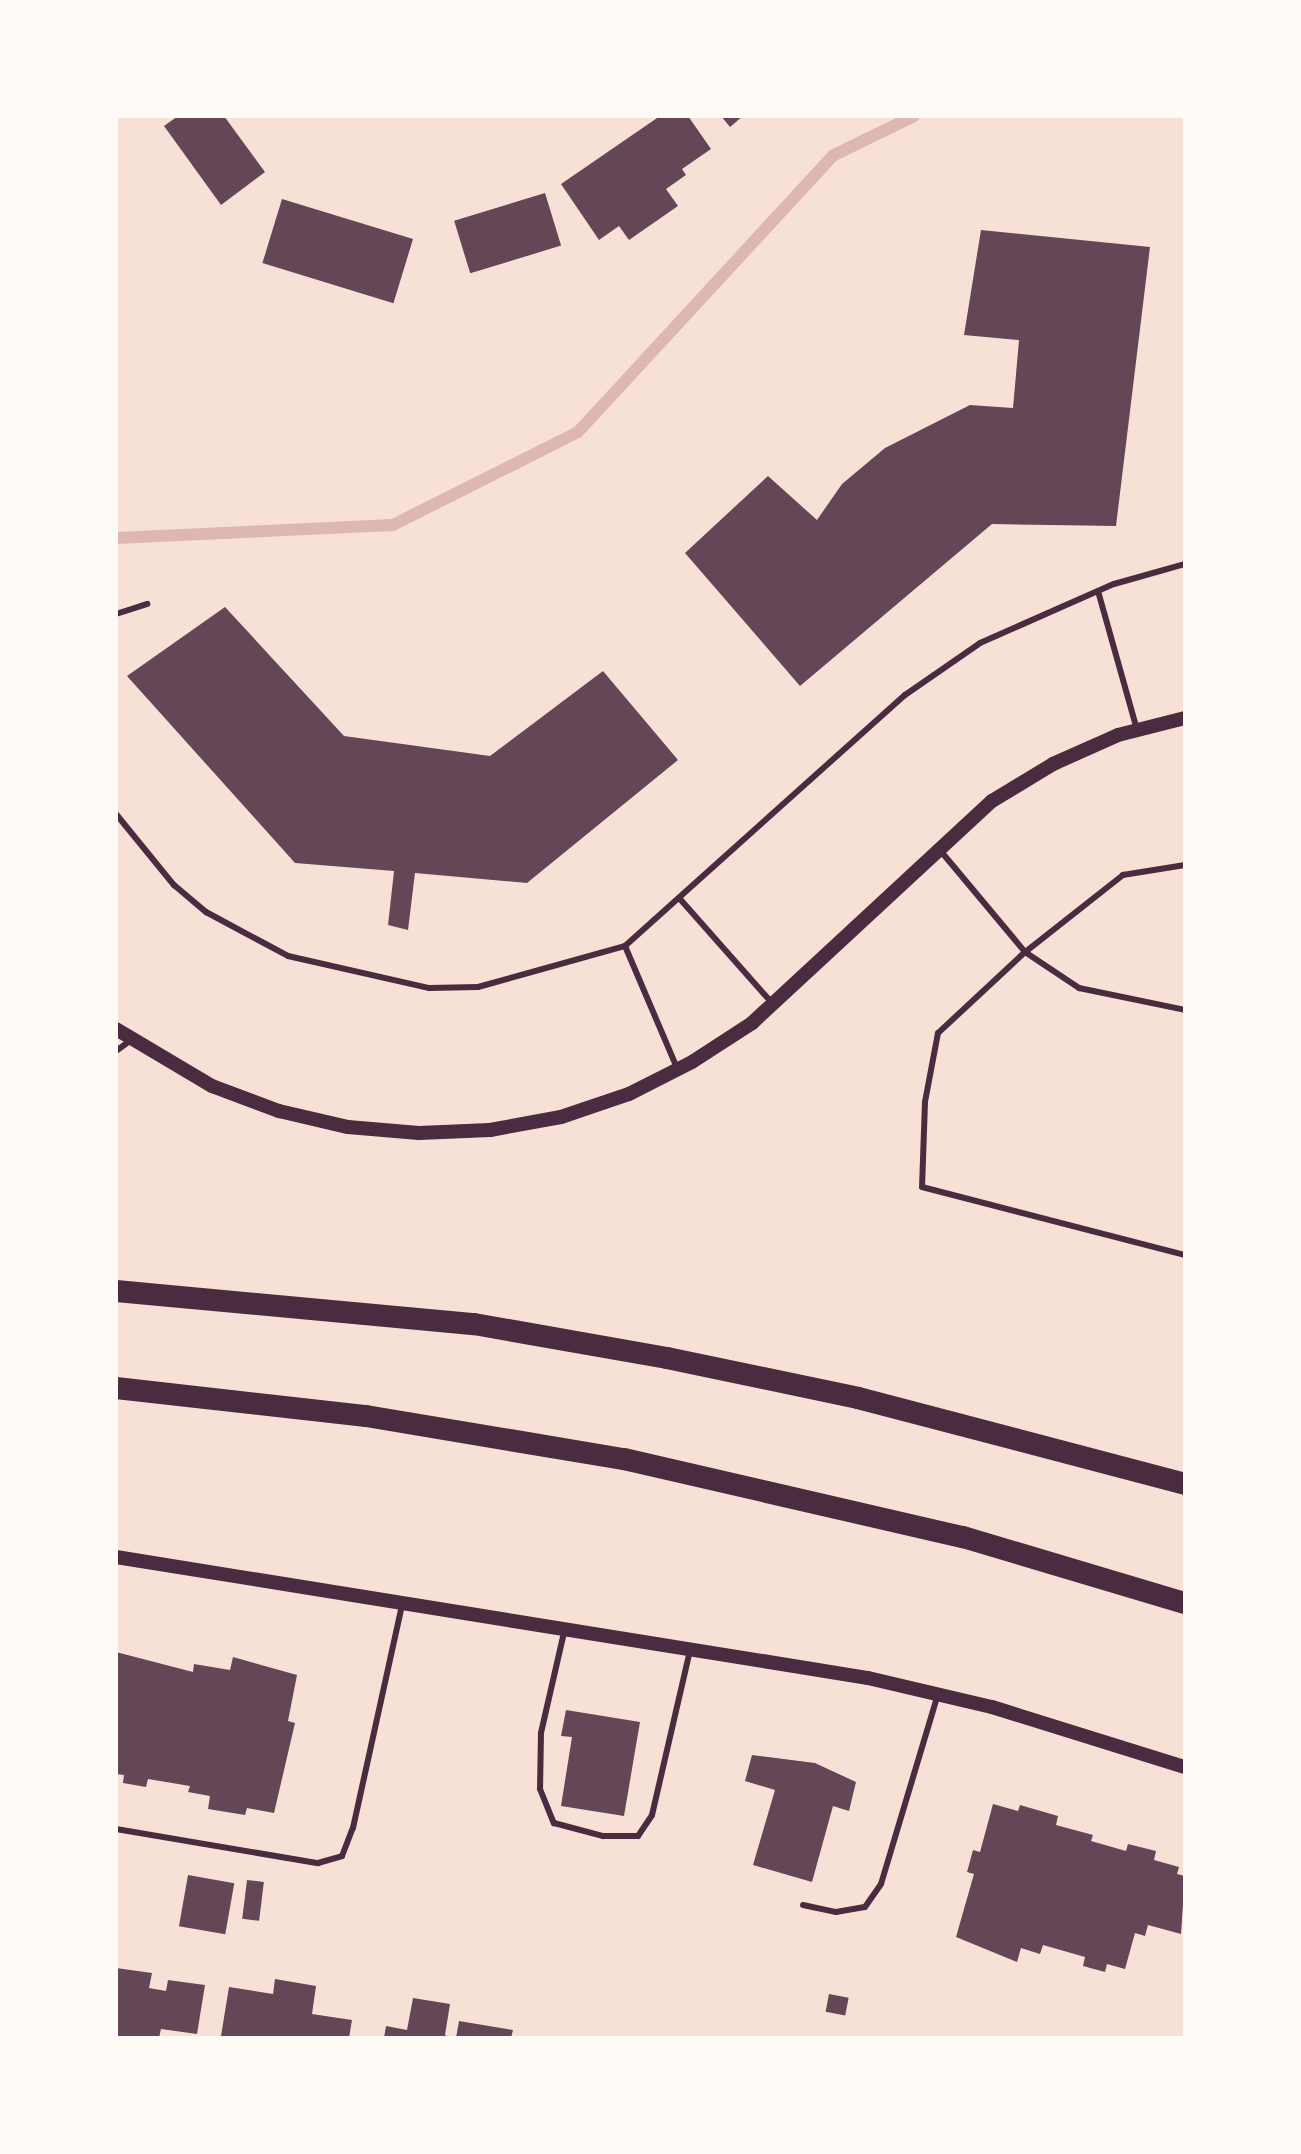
<!DOCTYPE html>
<style>
body{margin:0}
#map{position:relative;width:1301px;height:2154px;overflow:hidden;background:#f7e1d7;font-family:Mulish,sans-serif}
div>[style]{position:absolute}
.stream>*{height:12px;margin:-6px;padding:0 6px;transform-origin:6px;border-radius:6px;background:#dcb8b0}
.building>*{inset:0;background:#644757;transform-origin:0 0}
.service>*{height:6px;margin:-3px;padding:0 3px;transform-origin:3px;border-radius:3px;background:#4a2c40}
.tertiary>*{height:14px;margin:-7px;padding:0 7px;transform-origin:7px;border-radius:7px;background:#4a2c40}
.trunk>*{height:22px;margin:-11px;padding:0 11px;transform-origin:11px;border-radius:11px;background:#4a2c40}
span{translate:-50% -50%;white-space:nowrap;text-align:center;line-height:1.15;-webkit-text-stroke:6px #fffaf5;paint-order:stroke}
.frame{position:absolute;inset:0;border:118px solid #fffaf5;pointer-events:none}
</style>
<div id="map">
<div class="stream">
<div style="left:116px;top:538px;width:277px;rotate:-2.7deg"></div>
<div style="left:393px;top:525px;width:207px;rotate:-26.7deg"></div>
<div style="left:578px;top:432px;width:377px;rotate:-47.3deg"></div>
<div style="left:834px;top:155px;width:89px;rotate:-26deg"></div>
</div>
<div class="building">
<div style="clip-path:polygon(178px 116px,224px 116px,265px 172px,221px 205px,164px 126px)"></div>
<div style="clip-path:polygon(660px 116px,688px 116px,711px 149px,682px 169px,686px 175px,666px 189px,678px 206px,629px 240px,619px 226px,599px 240px,561px 184px)"></div>
<div style="clip-path:polygon(721px 116px,743px 116px,730px 127px)"></div>
<div style="left:545px;top:193px;width:55px;height:95px;rotate:73deg"></div>
<div style="left:282px;top:199px;width:137px;height:67px;rotate:17deg"></div>
<div style="clip-path:polygon(981px 230px,1150px 247px,1116px 526px,992px 524px,800px 686px,685px 553px,768px 476px,817px 520px,842px 484px,885px 448px,970px 405px,1013px 408px,1019px 340px,964px 335px)"></div>
<div style="clip-path:polygon(225px 607px,344px 736px,490px 756px,603px 671px,678px 760px,527px 883px,415px 873px,408px 930px,388px 925px,394px 871px,295px 863px,127px 676px)"></div>
<div style="clip-path:polygon(116px 1652px,193px 1672px,194px 1664px,230px 1670px,233px 1657px,297px 1675px,288px 1721px,295px 1723px,274px 1813px,247px 1808px,245px 1815px,208px 1809px,210px 1796px,188px 1792px,190px 1786px,148px 1779px,146px 1787px,123px 1783px,124px 1775px,116px 1774px)"></div>
<div style="clip-path:polygon(566px 1710px,640px 1722px,624px 1816px,561px 1806px,572px 1737px,561px 1736px)"></div>
<div style="clip-path:polygon(752px 1755px,815px 1763px,856px 1782px,849px 1811px,833px 1806px,812px 1882px,753px 1865px,775px 1790px,745px 1781px)"></div>
<div style="clip-path:polygon(993px 1804px,1018px 1811px,1020px 1805px,1058px 1816px,1056px 1825px,1093px 1835px,1091px 1841px,1126px 1851px,1128px 1844px,1156px 1851px,1154px 1860px,1179px 1867px,1177px 1874px,1185px 1876px,1181px 1934px,1148px 1925px,1145px 1936px,1135px 1933px,1125px 1969px,1107px 1964px,1105px 1972px,1083px 1966px,1085px 1957px,1043px 1945px,1040px 1954px,1021px 1948px,1017px 1962px,956px 1937px,974px 1874px,967px 1872px,973px 1850px,980px 1852px)"></div>
<div style="left:188px;top:1875px;width:47px;height:52px;rotate:10deg"></div>
<div style="left:247px;top:1880px;width:17px;height:39px;rotate:7deg"></div>
<div style="clip-path:polygon(116px 1968px,152px 1973px,149px 1988px,166px 1991px,168px 1980px,205px 1985px,197px 2034px,161px 2029px,159px 2038px,116px 2038px)"></div>
<div style="clip-path:polygon(275px 1979px,316px 1986px,312px 2014px,352px 2020px,349px 2038px,221px 2036px,229px 1987px,273px 1994px)"></div>
<div style="left:829px;top:1994px;width:20px;height:18px;rotate:11deg"></div>
<div style="clip-path:polygon(413px 1998px,450px 2004px,445px 2035px,450px 2038px,384px 2038px,386px 2026px,407px 2030px)"></div>
<div style="clip-path:polygon(459px 2021px,513px 2030px,511px 2038px,456px 2038px)"></div>
</div>
<div class="service">
<div style="left:1098px;top:591px;width:144px;rotate:74.3deg"></div>
<div style="left:116px;top:614px;width:33px;rotate:-18deg"></div>
<div style="left:116px;top:814px;width:92px;rotate:50.8deg"></div>
<div style="left:174px;top:885px;width:42px;rotate:40.2deg"></div>
<div style="left:206px;top:912px;width:93px;rotate:28.2deg"></div>
<div style="left:288px;top:956px;width:145px;rotate:12.8deg"></div>
<div style="left:429px;top:988px;width:49px;rotate:-1.2deg"></div>
<div style="left:478px;top:987px;width:153px;rotate:-15.6deg"></div>
<div style="left:625px;top:946px;width:376px;rotate:-41.9deg"></div>
<div style="left:905px;top:695px;width:91px;rotate:-34.7deg"></div>
<div style="left:980px;top:643px;width:146px;rotate:-23.8deg"></div>
<div style="left:1114px;top:584px;width:74px;rotate:-15.7deg"></div>
<div style="left:939px;top:849px;width:134px;rotate:50.1deg"></div>
<div style="left:1025px;top:952px;width:65px;rotate:33.7deg"></div>
<div style="left:1079px;top:988px;width:108px;rotate:11.7deg"></div>
<div style="left:1185px;top:865px;width:63px;rotate:170.8deg"></div>
<div style="left:1123px;top:875px;width:125px;rotate:141.8deg"></div>
<div style="left:1025px;top:952px;width:119px;rotate:137deg"></div>
<div style="left:938px;top:1033px;width:70px;rotate:100.7deg"></div>
<div style="left:925px;top:1102px;width:85px;rotate:92deg"></div>
<div style="left:922px;top:1187px;width:272px;rotate:14.5deg"></div>
<div style="left:680px;top:899px;width:140px;rotate:48.5deg"></div>
<div style="left:625px;top:946px;width:133px;rotate:66.9deg"></div>
<div style="left:116px;top:1051px;width:19px;rotate:-36deg"></div>
<div style="left:565px;top:1628px;width:108px;rotate:102.9deg"></div>
<div style="left:541px;top:1733px;width:56px;rotate:91deg"></div>
<div style="left:540px;top:1789px;width:37px;rotate:68deg"></div>
<div style="left:554px;top:1823px;width:51px;rotate:14.9deg"></div>
<div style="left:603px;top:1836px;width:35px"></div>
<div style="left:638px;top:1836px;width:25px;rotate:-56deg"></div>
<div style="left:652px;top:1815px;width:169px;rotate:-77deg"></div>
<div style="left:116px;top:1829px;width:205px;rotate:9.6deg"></div>
<div style="left:318px;top:1863px;width:25px;rotate:-16deg"></div>
<div style="left:342px;top:1856px;width:30px;rotate:-69deg"></div>
<div style="left:353px;top:1828px;width:228px;rotate:-77.6deg"></div>
<div style="left:803px;top:1905px;width:34px;rotate:12deg"></div>
<div style="left:836px;top:1912px;width:29px;rotate:-10deg"></div>
<div style="left:865px;top:1907px;width:28px;rotate:-55deg"></div>
<div style="left:881px;top:1884px;width:198px;rotate:-73.3deg"></div>
</div>
<div class="tertiary">
<div style="left:116px;top:1029px;width:112px;rotate:30.7deg"></div>
<div style="left:212px;top:1086px;width:72px;rotate:20.5deg"></div>
<div style="left:279px;top:1111px;width:71px;rotate:13.1deg"></div>
<div style="left:348px;top:1127px;width:71px;rotate:4.8deg"></div>
<div style="left:419px;top:1133px;width:71px;rotate:-2.4deg"></div>
<div style="left:490px;top:1130px;width:72px;rotate:-10.4deg"></div>
<div style="left:561px;top:1117px;width:72px;rotate:-18.7deg"></div>
<div style="left:629px;top:1094px;width:71px;rotate:-26.9deg"></div>
<div style="left:692px;top:1062px;width:72px;rotate:-33deg"></div>
<div style="left:752px;top:1023px;width:327px;rotate:-42.8deg"></div>
<div style="left:992px;top:801px;width:71px;rotate:-31.2deg"></div>
<div style="left:1053px;top:764px;width:71px;rotate:-24deg"></div>
<div style="left:1118px;top:735px;width:69px;rotate:-14.2deg"></div>
<div style="left:116px;top:1557px;width:762px;rotate:9.14deg"></div>
<div style="left:868px;top:1678px;width:127px;rotate:13.2deg"></div>
<div style="left:992px;top:1707px;width:202px;rotate:17.3deg"></div>
</div>
<div class="trunk">
<div style="left:116px;top:1291px;width:360px;rotate:5.3deg"></div>
<div style="left:474px;top:1324px;width:196px;rotate:10deg"></div>
<div style="left:667px;top:1358px;width:195px;rotate:11.8deg"></div>
<div style="left:858px;top:1398px;width:338px;rotate:14.7deg"></div>
<div style="left:116px;top:1388px;width:252px;rotate:6.4deg"></div>
<div style="left:366px;top:1416px;width:262px;rotate:9.5deg"></div>
<div style="left:624px;top:1459px;width:348px;rotate:13deg"></div>
<div style="left:963px;top:1537px;width:232px;rotate:16.6deg"></div>
</div>
<div class="frame"></div>
</div>
